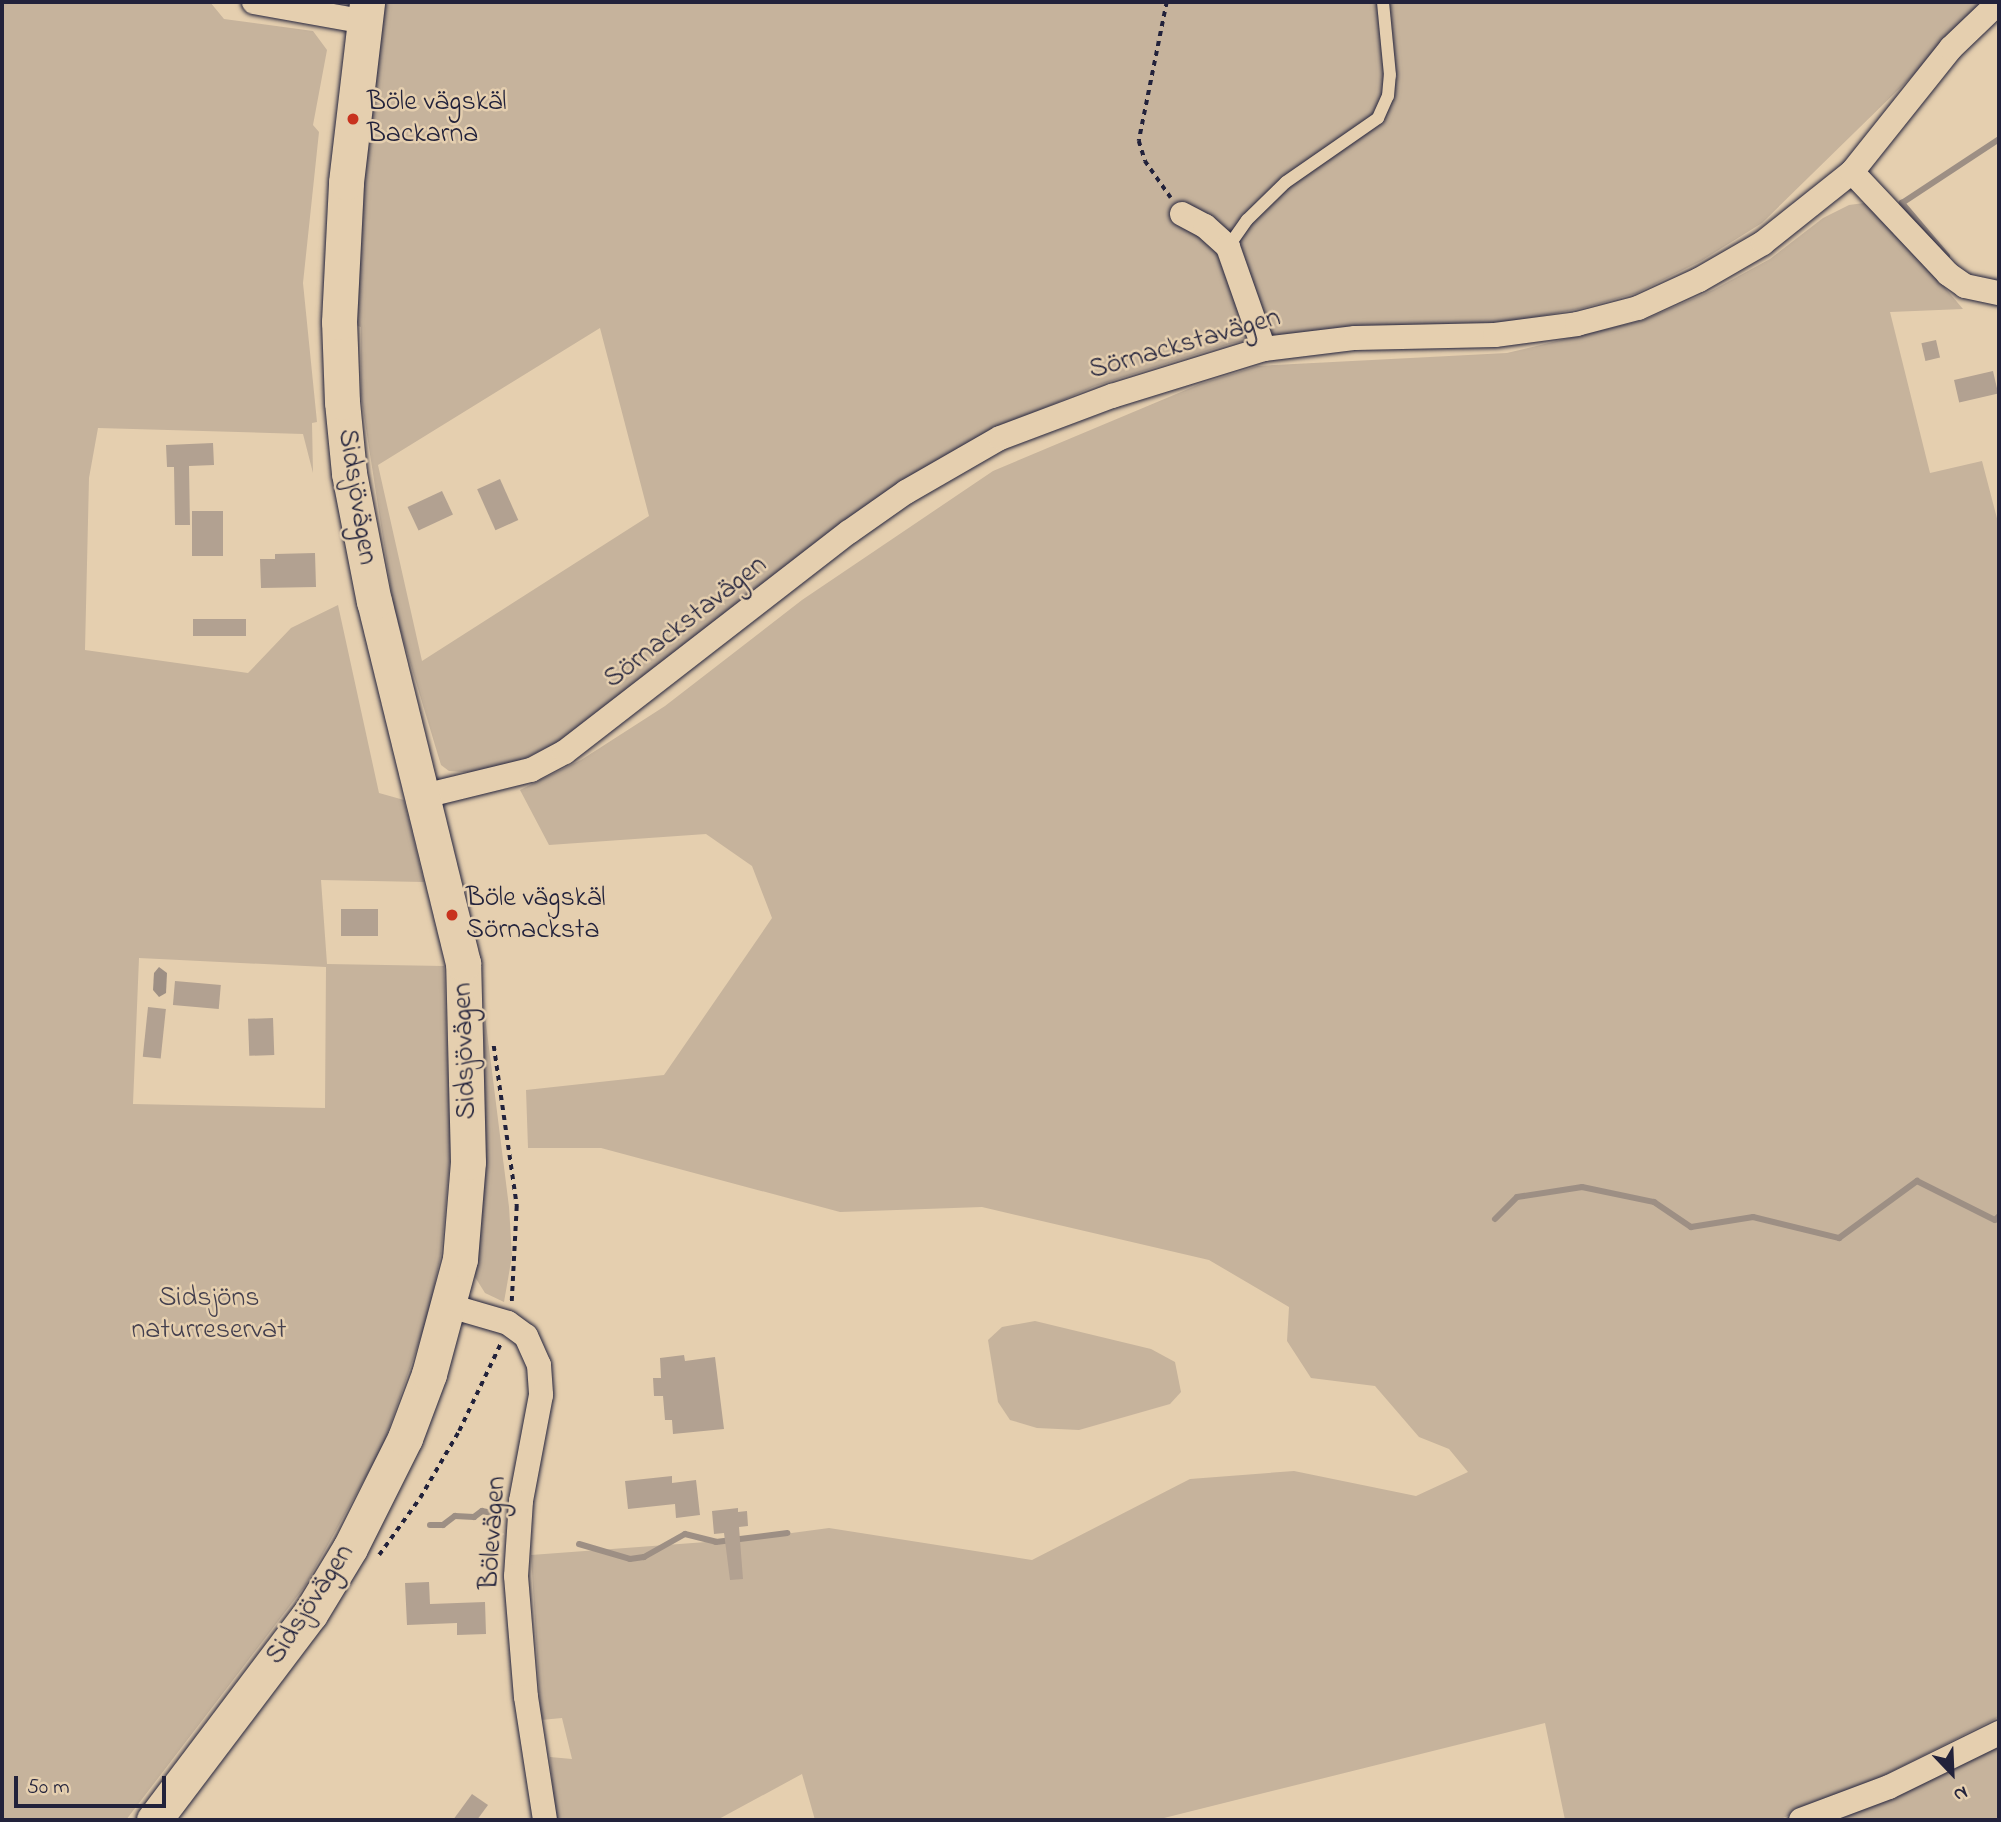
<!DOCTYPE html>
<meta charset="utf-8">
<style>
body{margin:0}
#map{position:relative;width:2001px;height:1822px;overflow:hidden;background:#e5cfaf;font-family:"Indie Flower",sans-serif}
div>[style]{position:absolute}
.green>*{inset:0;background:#c6b39c}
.water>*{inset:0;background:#9d8f84}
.stream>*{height:6px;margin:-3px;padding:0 3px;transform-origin:3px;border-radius:3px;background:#9d8f84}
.building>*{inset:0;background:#b2a191;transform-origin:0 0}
.path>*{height:3.5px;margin-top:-1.75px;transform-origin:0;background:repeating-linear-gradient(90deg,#22223b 0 5px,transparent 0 10px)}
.roads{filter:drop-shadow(0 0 2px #22223b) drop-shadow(0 0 2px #22223b)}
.lane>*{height:12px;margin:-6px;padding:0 6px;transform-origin:6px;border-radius:6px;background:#e5cfaf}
.street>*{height:24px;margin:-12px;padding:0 12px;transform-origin:12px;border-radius:12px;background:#e5cfaf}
.secondary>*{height:35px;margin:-17.5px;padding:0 17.5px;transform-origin:17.5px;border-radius:17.5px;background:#e5cfaf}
.dots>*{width:19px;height:19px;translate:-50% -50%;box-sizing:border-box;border:4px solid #e5cfaf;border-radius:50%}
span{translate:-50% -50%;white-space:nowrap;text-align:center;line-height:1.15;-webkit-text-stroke:5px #e5cfaf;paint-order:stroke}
.poi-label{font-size:28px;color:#22223b}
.left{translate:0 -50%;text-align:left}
.street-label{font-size:28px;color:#22223b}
.park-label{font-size:28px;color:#433f4e}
.frame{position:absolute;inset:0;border:4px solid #22223b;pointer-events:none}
.north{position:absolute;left:1917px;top:1738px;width:70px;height:70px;-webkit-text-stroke:5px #e5cfaf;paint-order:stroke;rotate:157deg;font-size:19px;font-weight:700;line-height:28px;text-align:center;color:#22223b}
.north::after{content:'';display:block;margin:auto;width:24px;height:32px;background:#22223b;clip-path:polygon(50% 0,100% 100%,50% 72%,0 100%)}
.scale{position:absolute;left:14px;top:1776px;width:152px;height:32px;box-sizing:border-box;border:4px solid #22223b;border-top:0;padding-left:9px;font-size:21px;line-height:24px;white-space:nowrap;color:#22223b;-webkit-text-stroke:5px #e5cfaf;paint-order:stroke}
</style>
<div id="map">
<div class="green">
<div style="clip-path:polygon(evenodd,2px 2px,210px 2px,224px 19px,313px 31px,327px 50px,313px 125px,319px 132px,303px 283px,317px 422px,312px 423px,313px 473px,303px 434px,98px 428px,89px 478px,85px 650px,248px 673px,291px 628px,338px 605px,379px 793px,404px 800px,424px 882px,321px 880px,327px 964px,444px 966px,451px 1149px,441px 1254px,428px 1316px,383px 1446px,305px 1586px,126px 1820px,2px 1820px,2px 2px,139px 958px,326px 967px,325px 1108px,133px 1104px,139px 958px)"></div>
<div style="clip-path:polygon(evenodd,380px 2px,1988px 2px,1762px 223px,1701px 261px,1637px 293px,1583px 308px,1509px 322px,1336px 328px,1233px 343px,1095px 386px,978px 437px,570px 736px,524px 759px,478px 773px,449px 771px,441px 765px,394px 609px,361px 396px,361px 327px,351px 324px,380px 2px,600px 328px,649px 516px,422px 661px,378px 465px,600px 328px)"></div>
<div style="clip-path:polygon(1864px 203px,1879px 210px,1963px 309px,1890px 312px,1930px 473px,1982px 461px,1999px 526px,1999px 1717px,1861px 1787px,1778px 1820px,1565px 1820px,1545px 1723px,1156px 1820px,815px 1820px,802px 1774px,717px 1820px,555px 1820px,550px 1757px,572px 1759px,562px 1718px,541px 1720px,531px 1555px,747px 1539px,829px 1528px,1032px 1560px,1190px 1479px,1294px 1471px,1416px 1496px,1468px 1472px,1449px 1449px,1419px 1437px,1375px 1386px,1311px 1378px,1287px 1341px,1289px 1307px,1209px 1260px,982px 1207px,840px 1212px,601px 1148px,528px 1148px,526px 1090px,664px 1075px,772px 918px,752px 866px,706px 834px,549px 845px,520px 790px,581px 760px,665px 706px,802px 600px,993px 471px,1200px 384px,1258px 366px,1507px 353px,1644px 320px,1713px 290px,1770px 259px,1823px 218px,1849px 205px)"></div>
<div style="clip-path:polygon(485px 1016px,509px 1207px,512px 1256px,504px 1302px,485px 1293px,475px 1277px)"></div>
<div style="clip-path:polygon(1035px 1321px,1151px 1349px,1175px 1362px,1181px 1392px,1170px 1404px,1079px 1430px,1037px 1428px,1010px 1420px,998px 1402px,988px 1340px,1002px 1327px)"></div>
<div style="clip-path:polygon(1999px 1746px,1999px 1820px,1829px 1820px)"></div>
</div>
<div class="water">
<div style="clip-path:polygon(159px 967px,167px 973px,166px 993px,159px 997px,153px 990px,154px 973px)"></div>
</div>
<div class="stream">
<div style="left:1947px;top:256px;width:70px;rotate:-130.3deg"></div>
<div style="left:1902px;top:203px;width:116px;rotate:-33.4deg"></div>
<div style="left:1495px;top:1219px;width:31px;rotate:-45deg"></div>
<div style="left:1517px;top:1197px;width:66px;rotate:-8.7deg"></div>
<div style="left:1582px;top:1187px;width:74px;rotate:11.8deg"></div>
<div style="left:1654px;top:1202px;width:45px;rotate:34deg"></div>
<div style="left:1691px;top:1227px;width:63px;rotate:-9.2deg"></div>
<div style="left:1753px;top:1217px;width:89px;rotate:13.7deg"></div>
<div style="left:1839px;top:1238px;width:97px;rotate:-36.2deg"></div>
<div style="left:1917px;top:1181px;width:87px;rotate:26.6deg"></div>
<div style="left:1995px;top:1220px;width:6px;rotate:-45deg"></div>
<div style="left:430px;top:1525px;width:13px"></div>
<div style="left:443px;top:1525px;width:15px;rotate:-37deg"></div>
<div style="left:455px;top:1516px;width:19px;rotate:3deg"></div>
<div style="left:474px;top:1517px;width:10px;rotate:-37deg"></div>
<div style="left:482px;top:1511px;width:15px;rotate:11deg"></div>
<div style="left:579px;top:1544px;width:53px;rotate:16.4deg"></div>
<div style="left:630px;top:1559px;width:14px;rotate:-8deg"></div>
<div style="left:644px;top:1557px;width:47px;rotate:-29.3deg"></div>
<div style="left:685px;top:1534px;width:32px;rotate:14deg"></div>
<div style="left:716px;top:1542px;width:72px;rotate:-7.2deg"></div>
</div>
<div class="building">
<div style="left:1936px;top:340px;width:18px;height:15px;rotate:77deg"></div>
<div style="left:1993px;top:371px;width:23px;height:40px;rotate:77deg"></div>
<div style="clip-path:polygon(213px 443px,214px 465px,189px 466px,190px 525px,175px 525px,174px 467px,167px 467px,166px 445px)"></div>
<div style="left:500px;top:479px;width:45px;height:25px;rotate:66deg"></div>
<div style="left:442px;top:491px;width:26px;height:38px;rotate:65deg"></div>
<div style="left:192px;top:511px;width:31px;height:45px"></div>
<div style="clip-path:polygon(315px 553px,316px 587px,261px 588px,260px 559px,275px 559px,275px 554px)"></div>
<div style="left:193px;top:619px;width:53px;height:17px"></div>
<div style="left:378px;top:909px;width:27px;height:37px;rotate:90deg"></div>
<div style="left:175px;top:981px;width:46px;height:24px;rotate:5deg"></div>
<div style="left:148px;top:1007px;width:18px;height:50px;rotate:6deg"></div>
<div style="left:273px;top:1018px;width:37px;height:25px;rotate:88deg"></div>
<div style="clip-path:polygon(684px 1355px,685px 1361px,715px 1357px,724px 1429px,673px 1434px,672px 1420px,665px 1420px,663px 1396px,654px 1396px,653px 1378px,661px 1378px,660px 1358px)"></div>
<div style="clip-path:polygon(672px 1476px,672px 1483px,696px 1480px,700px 1515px,676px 1518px,675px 1504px,628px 1509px,625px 1481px)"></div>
<div style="clip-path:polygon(738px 1508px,738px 1512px,747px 1511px,748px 1526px,739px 1527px,743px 1579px,730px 1580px,724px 1533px,714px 1534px,712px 1511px)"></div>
<div style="clip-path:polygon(429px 1582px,430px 1604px,485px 1602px,486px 1634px,457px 1635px,457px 1623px,407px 1625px,405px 1583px)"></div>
<div style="clip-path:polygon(472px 1794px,488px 1805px,477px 1820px,453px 1820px)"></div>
</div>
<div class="path">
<div style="left:1167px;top:2px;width:142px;rotate:101.4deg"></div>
<div style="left:1139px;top:141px;width:21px;rotate:73deg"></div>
<div style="left:1145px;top:161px;width:45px;rotate:54.9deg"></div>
<div style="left:494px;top:1046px;width:162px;rotate:81.8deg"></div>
<div style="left:517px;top:1206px;width:96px;rotate:93deg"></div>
<div style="left:379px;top:1555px;width:70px;rotate:-54.3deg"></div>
<div style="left:420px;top:1498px;width:78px;rotate:-59.8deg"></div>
<div style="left:459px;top:1431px;width:98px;rotate:-64.5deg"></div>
</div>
<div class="roads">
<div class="lane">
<div style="left:1228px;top:247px;width:33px;rotate:-55deg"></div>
<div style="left:1247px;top:220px;width:54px;rotate:-44.3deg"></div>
<div style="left:1286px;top:182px;width:112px;rotate:-34.8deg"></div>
<div style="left:1378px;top:118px;width:24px;rotate:-66deg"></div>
<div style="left:1388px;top:96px;width:21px;rotate:-85deg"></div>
<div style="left:1390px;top:75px;width:73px;rotate:-95.5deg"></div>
</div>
<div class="street">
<div style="left:254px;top:2px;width:114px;rotate:10.1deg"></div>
<div style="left:1852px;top:172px;width:140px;rotate:46.7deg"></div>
<div style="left:1948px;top:274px;width:21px;rotate:35deg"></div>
<div style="left:1965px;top:286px;width:35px;rotate:12deg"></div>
<div style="left:1182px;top:214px;width:26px;rotate:28deg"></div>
<div style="left:1205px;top:226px;width:31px;rotate:42deg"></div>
<div style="left:1228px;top:247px;width:108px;rotate:70.6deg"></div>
<div style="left:424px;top:796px;width:110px;rotate:-13.7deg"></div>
<div style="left:531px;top:770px;width:38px;rotate:-28deg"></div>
<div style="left:565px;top:752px;width:359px;rotate:-37.8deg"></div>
<div style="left:849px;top:532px;width:70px;rotate:-35.1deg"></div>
<div style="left:906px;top:492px;width:108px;rotate:-29.9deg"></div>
<div style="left:1000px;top:438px;width:120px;rotate:-20.6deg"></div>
<div style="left:1112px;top:396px;width:159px;rotate:-17.2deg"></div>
<div style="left:1264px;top:349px;width:92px;rotate:-6.9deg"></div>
<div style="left:1355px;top:338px;width:140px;rotate:-1.2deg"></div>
<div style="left:1495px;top:335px;width:83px;rotate:-7.6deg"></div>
<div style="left:1577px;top:324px;width:63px;rotate:-14.7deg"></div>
<div style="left:1638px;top:308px;width:67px;rotate:-24.7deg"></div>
<div style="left:1699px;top:280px;width:74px;rotate:-30deg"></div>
<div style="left:1763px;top:243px;width:114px;rotate:-38.6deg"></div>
<div style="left:1852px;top:172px;width:159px;rotate:-51.4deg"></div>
<div style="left:1951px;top:48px;width:66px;rotate:-43.8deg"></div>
<div style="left:450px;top:1306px;width:60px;rotate:16.3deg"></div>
<div style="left:508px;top:1323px;width:22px;rotate:36deg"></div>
<div style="left:526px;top:1336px;width:32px;rotate:66deg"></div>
<div style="left:539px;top:1365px;width:30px;rotate:86deg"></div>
<div style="left:541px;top:1395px;width:108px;rotate:100.7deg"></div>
<div style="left:521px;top:1501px;width:75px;rotate:93.8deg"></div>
<div style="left:516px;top:1576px;width:121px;rotate:85.3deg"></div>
<div style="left:526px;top:1697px;width:124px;rotate:81.2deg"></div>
<div style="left:1801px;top:1820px;width:94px;rotate:-20.6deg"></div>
<div style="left:1889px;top:1787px;width:123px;rotate:-26.1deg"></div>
</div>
<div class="secondary">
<div style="left:154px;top:1820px;width:258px;rotate:-52.9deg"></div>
<div style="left:310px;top:1614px;width:77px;rotate:-58.8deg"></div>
<div style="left:350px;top:1548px;width:123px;rotate:-63.4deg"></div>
<div style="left:405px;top:1438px;width:68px;rotate:-69.4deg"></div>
<div style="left:429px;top:1374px;width:119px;rotate:-74.9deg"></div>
<div style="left:460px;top:1259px;width:97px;rotate:-85.3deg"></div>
<div style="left:468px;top:1162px;width:199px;rotate:-91.4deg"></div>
<div style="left:463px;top:963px;width:372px;rotate:-103.8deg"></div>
<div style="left:374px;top:602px;width:131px;rotate:-101deg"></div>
<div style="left:349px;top:473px;width:71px;rotate:-95.6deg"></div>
<div style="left:342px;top:402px;width:80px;rotate:-92.1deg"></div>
<div style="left:339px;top:322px;width:140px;rotate:-87.1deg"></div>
<div style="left:346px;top:182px;width:181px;rotate:-83.3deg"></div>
</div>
</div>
<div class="dots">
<div style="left:353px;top:119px;background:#c8321e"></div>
<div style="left:452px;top:915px;background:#c8321e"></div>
</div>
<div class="poi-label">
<span class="left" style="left:367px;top:119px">Böle vägskäl<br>Backarna</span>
<span class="left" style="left:466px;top:915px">Böle vägskäl<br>Sörnacksta</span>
</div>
<div class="street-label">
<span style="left:1185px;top:345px;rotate:-16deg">Sörnackstavägen</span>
<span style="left:356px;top:497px;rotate:81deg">Sidsjövägen</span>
<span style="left:686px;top:623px;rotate:-38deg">Sörnackstavägen</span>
<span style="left:466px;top:1051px;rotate:-92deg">Sidsjövägen</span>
<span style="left:494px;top:1533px;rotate:-86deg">Bölevägen</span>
<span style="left:311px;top:1605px;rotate:-57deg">Sidsjövägen</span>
</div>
<div class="park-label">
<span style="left:209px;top:1315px">Sidsjöns<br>naturreservat</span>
</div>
<div class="frame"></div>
<div class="north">N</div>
<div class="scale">50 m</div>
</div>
